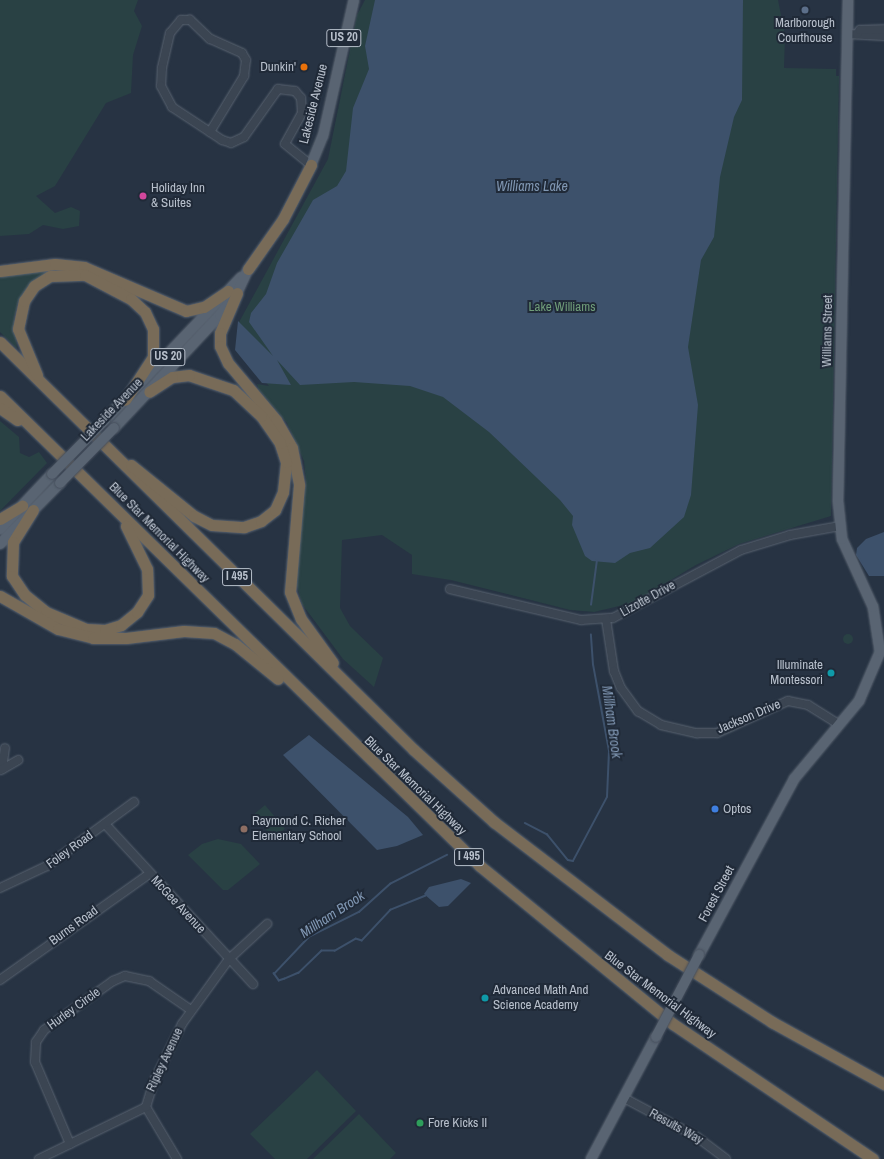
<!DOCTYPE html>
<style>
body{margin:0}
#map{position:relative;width:884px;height:1159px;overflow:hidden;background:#273343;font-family:"Archivo Narrow",sans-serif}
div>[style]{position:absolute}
.green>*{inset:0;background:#294144;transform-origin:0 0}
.round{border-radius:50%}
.water>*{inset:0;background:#3d516b}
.stream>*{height:1.5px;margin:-0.75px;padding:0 0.75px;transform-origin:0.75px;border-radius:0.75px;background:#3d516b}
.roads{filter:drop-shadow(0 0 1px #596370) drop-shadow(0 0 1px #596370)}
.minor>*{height:8px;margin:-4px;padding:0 4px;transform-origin:4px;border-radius:4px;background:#3b4552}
.major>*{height:10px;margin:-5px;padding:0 5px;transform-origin:5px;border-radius:5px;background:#596472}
.highway>*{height:11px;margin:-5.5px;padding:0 5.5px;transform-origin:5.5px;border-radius:5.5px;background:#786b58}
.bridges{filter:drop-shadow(0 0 1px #454e5c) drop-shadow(0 0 1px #454e5c)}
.major-bridge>*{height:10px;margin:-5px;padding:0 5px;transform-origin:5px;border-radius:5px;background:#596472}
.dots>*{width:11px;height:11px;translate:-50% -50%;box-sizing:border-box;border:2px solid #202a38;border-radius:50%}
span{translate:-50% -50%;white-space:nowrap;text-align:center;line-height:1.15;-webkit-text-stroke:4px #202a38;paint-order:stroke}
.shield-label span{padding:1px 3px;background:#202a38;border:1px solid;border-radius:3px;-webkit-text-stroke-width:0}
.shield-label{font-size:12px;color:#b8c0cc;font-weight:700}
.poi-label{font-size:13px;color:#b8c0cc}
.right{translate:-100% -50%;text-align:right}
.left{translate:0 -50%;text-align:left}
.street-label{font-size:13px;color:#b8c0cc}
.park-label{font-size:13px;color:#6f9d79}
.water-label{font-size:14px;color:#8097b3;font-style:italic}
</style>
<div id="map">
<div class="green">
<div style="clip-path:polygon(0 0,138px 0,134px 11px,142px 26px,133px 55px,131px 93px,106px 103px,55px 186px,36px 196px,55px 213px,71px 207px,80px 211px,79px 226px,63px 229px,43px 225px,29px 234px,0 236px)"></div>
<div style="clip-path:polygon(365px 0,778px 0,785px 35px,784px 68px,836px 69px,836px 76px,839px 76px,831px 516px,739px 544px,696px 565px,632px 603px,594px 612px,570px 610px,451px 580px,412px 574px,412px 555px,382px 535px,342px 540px,340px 608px,350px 626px,383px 658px,374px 687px,343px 659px,302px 604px,296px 582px,306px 481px,304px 461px,287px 423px,259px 390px,257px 384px,269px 386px,244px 356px,238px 324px,328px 159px,357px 15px)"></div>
<div style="clip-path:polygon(42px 269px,64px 269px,27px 289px,18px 302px,14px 318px,17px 349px,0 332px,0 274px)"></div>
<div style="clip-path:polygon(0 421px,19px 437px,20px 453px,29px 457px,39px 452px,47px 463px,0 511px)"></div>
<div class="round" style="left:843px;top:634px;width:10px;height:10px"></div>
<div style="left:265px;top:805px;width:31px;height:15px;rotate:50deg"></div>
<div style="clip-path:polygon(218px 839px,241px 844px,260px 864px,228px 890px,223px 890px,188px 855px,202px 844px)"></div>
<div style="clip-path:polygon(317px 1070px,356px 1111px,307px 1159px,275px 1159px,250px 1134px)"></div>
<div style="clip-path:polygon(359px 1114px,396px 1153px,390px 1159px,313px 1159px)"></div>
</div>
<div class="water">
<div style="clip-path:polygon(375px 0,743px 0,742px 100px,734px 117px,720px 177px,714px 237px,701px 260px,688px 347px,698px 405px,691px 495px,684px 517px,650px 548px,630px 553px,615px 563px,592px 561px,585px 556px,572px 525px,573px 516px,560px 500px,489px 432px,443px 397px,410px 386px,354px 382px,300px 385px,277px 360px,291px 385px,262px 383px,235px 350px,238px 321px,273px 356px,249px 322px,251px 313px,266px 294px,277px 263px,313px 200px,337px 186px,346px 171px,353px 108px,369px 69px,365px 46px)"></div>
<div style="clip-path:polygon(884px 532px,884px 576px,869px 576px,856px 555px,857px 548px,866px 539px)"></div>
<div style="clip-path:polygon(309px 735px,408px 817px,423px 835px,397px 846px,377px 850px,283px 755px)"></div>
<div style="clip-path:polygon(461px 879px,471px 883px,448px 906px,439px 907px,424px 894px,429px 887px)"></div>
</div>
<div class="stream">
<div style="left:591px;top:605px;width:45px;rotate:-82.4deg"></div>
<div style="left:525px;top:823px;width:25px;rotate:27deg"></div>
<div style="left:547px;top:834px;width:33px;rotate:51deg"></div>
<div style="left:568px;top:860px;width:5px;rotate:11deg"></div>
<div style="left:573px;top:861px;width:72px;rotate:-62deg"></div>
<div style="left:607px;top:797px;width:46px;rotate:-87.5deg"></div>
<div style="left:609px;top:751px;width:87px;rotate:-100.5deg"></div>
<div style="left:593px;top:665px;width:30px;rotate:-94deg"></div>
<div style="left:426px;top:896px;width:38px;rotate:158deg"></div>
<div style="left:391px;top:910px;width:42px;rotate:133.1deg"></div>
<div style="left:362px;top:941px;width:6px;rotate:-162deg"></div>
<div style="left:356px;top:939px;width:24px;rotate:150deg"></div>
<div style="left:335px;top:951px;width:13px;rotate:180deg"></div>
<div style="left:322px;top:951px;width:32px;rotate:136deg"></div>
<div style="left:299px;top:973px;width:15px;rotate:157deg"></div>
<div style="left:285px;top:979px;width:6px;rotate:162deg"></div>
<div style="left:279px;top:981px;width:9px;rotate:-126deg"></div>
<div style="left:274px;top:974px;width:51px;rotate:-46.6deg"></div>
<div style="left:309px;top:937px;width:56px;rotate:-26.6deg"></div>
<div style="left:359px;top:912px;width:42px;rotate:-42.1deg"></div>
<div style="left:390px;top:884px;width:64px;rotate:-27deg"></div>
</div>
<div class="roads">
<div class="minor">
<div style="left:847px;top:34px;width:37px;rotate:3deg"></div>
<div style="left:857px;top:34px;width:5px;rotate:-53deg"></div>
<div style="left:860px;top:30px;width:24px;rotate:-2deg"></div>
<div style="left:210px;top:132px;width:66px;rotate:-58.7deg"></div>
<div style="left:244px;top:76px;width:16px;rotate:-83deg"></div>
<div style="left:246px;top:60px;width:8px;rotate:-120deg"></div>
<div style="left:242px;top:53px;width:35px;rotate:-156deg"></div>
<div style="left:210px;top:39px;width:28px;rotate:-136deg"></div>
<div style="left:190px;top:20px;width:9px;rotate:180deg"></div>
<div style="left:181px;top:20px;width:17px;rotate:130deg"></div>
<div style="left:170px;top:33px;width:36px;rotate:103deg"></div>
<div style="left:162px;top:68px;width:18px;rotate:93deg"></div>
<div style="left:161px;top:86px;width:24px;rotate:62deg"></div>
<div style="left:172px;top:107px;width:60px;rotate:33.4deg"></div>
<div style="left:222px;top:140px;width:9px;rotate:18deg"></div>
<div style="left:231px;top:143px;width:14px;rotate:-25deg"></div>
<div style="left:244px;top:137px;width:59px;rotate:-54.7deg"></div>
<div style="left:278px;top:89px;width:17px;rotate:7deg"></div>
<div style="left:295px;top:91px;width:9px;rotate:49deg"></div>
<div style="left:301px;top:98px;width:15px;rotate:86deg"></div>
<div style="left:302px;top:113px;width:35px;rotate:119deg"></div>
<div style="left:285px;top:144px;width:33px;rotate:39deg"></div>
<div style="left:450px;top:589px;width:135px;rotate:13.3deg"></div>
<div style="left:581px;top:620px;width:32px;rotate:-4deg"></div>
<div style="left:613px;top:618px;width:145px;rotate:-28deg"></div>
<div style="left:741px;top:550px;width:51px;rotate:-17deg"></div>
<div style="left:790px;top:535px;width:51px;rotate:-10.2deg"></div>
<div style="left:606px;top:619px;width:53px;rotate:81.3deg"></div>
<div style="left:614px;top:671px;width:18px;rotate:68deg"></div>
<div style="left:621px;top:688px;width:29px;rotate:54deg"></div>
<div style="left:638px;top:711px;width:27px;rotate:31deg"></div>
<div style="left:661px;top:725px;width:37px;rotate:13deg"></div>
<div style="left:697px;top:733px;width:20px"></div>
<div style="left:717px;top:733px;width:78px;rotate:-24.3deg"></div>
<div style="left:788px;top:701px;width:20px;rotate:11deg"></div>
<div style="left:808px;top:705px;width:36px;rotate:32deg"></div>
<div style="left:2px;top:769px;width:21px;rotate:-82deg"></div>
<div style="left:1px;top:770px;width:20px;rotate:-30deg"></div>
<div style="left:105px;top:824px;width:218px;rotate:47.2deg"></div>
<div style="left:0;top:888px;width:52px;rotate:-25.1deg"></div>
<div style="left:47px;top:866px;width:108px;rotate:-36.3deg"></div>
<div style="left:0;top:980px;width:183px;rotate:-35.4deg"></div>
<div style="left:624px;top:1098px;width:83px;rotate:28.1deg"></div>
<div style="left:697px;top:1137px;width:36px;rotate:37deg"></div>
<div style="left:146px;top:1107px;width:61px;rotate:59.2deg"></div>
<div style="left:70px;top:1144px;width:89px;rotate:-113.1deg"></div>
<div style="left:35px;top:1062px;width:20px;rotate:-87deg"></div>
<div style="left:36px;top:1042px;width:14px;rotate:-56deg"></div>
<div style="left:44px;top:1030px;width:85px;rotate:-35.4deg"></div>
<div style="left:113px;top:981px;width:13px;rotate:-23deg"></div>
<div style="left:125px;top:976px;width:25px;rotate:12deg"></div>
<div style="left:149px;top:981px;width:51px;rotate:34.6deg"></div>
<div style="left:39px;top:1159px;width:119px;rotate:-25.9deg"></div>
<div style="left:146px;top:1107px;width:27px;rotate:-73deg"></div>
<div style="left:154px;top:1081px;width:64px;rotate:-63.8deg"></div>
<div style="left:182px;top:1024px;width:80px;rotate:-54.1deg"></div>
<div style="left:229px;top:959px;width:52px;rotate:-42.6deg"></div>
</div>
<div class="major">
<div style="left:311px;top:165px;width:31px;rotate:-68deg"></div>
<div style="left:323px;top:136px;width:139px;rotate:-77.2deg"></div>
<div style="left:105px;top:420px;width:197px;rotate:-46.4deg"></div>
<div style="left:114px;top:428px;width:155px;rotate:-46.8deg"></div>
<div style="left:220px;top:315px;width:28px;rotate:-52deg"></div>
<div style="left:237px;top:293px;width:26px;rotate:-65deg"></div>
<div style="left:0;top:529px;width:76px;rotate:-46.6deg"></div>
<div style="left:0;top:544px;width:86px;rotate:-45.5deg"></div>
<div style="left:699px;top:955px;width:200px;rotate:-61.6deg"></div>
<div style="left:794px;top:779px;width:102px;rotate:-50.2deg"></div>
<div style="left:859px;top:701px;width:53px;rotate:-66.8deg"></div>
<div style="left:880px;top:652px;width:46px;rotate:-98.8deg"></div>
<div style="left:873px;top:607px;width:75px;rotate:-114.5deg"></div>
<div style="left:842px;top:539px;width:39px;rotate:-96deg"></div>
<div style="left:838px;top:500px;width:500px;rotate:-88.85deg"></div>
<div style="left:591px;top:1159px;width:138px;rotate:-62deg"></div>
</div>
<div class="highway">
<div style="left:248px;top:269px;width:61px;rotate:-55deg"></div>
<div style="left:283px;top:219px;width:61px;rotate:-62.6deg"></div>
<div style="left:0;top:271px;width:55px;rotate:-7.3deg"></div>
<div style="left:55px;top:264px;width:29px;rotate:6deg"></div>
<div style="left:84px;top:267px;width:111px;rotate:23.3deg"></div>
<div style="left:186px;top:311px;width:18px;rotate:-13deg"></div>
<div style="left:204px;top:307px;width:29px;rotate:-34deg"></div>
<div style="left:237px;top:293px;width:43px;rotate:113deg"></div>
<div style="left:220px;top:333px;width:13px;rotate:90deg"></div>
<div style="left:220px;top:346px;width:19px;rotate:65deg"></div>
<div style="left:228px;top:363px;width:75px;rotate:49.9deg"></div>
<div style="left:276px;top:420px;width:32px;rotate:60deg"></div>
<div style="left:292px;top:448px;width:38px;rotate:79deg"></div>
<div style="left:299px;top:485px;width:107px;rotate:94.8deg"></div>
<div style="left:290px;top:592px;width:29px;rotate:68deg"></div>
<div style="left:301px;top:619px;width:54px;rotate:54deg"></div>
<div style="left:0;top:342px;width:581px;rotate:44.58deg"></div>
<div style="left:414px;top:750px;width:108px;rotate:42deg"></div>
<div style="left:494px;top:822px;width:219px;rotate:37.4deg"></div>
<div style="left:668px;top:955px;width:124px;rotate:32.8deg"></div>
<div style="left:772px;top:1022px;width:128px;rotate:29deg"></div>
<div style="left:37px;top:375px;width:50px;rotate:-112.4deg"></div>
<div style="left:18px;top:329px;width:29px;rotate:-78deg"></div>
<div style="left:24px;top:301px;width:18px;rotate:-56deg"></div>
<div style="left:34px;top:286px;width:19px;rotate:-32deg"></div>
<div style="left:50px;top:276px;width:35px;rotate:-2deg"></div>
<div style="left:85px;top:275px;width:52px;rotate:27.6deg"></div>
<div style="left:131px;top:299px;width:19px;rotate:43deg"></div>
<div style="left:145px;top:312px;width:19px;rotate:65deg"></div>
<div style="left:153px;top:329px;width:28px;rotate:90deg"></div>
<div style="left:153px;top:357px;width:51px;rotate:123.1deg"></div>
<div style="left:0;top:396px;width:672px;rotate:44.4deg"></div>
<div style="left:480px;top:866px;width:249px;rotate:39.3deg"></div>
<div style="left:673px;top:1024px;width:241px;rotate:34deg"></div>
<div style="left:0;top:408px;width:21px;rotate:35deg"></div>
<div style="left:131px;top:465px;width:81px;rotate:39deg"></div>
<div style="left:194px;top:516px;width:20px;rotate:27deg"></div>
<div style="left:212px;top:525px;width:32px;rotate:4deg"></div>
<div style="left:244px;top:527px;width:18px;rotate:-19deg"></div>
<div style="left:261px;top:521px;width:18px;rotate:-38deg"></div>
<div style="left:275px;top:510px;width:20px;rotate:-66deg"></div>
<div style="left:283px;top:492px;width:30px;rotate:-84deg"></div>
<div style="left:286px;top:462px;width:20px;rotate:-108deg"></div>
<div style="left:280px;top:443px;width:33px;rotate:-125deg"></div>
<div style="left:261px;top:416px;width:38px;rotate:-137deg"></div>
<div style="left:233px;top:390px;width:46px;rotate:-161.2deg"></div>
<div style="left:189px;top:375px;width:17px;rotate:173deg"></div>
<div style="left:172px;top:377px;width:27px;rotate:147deg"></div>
<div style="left:33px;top:510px;width:38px;rotate:122deg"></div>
<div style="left:13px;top:542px;width:34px;rotate:92deg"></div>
<div style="left:12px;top:576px;width:23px;rotate:56deg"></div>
<div style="left:25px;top:595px;width:27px;rotate:39deg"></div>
<div style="left:46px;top:612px;width:43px;rotate:23deg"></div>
<div style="left:86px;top:629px;width:19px;rotate:3deg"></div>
<div style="left:105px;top:630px;width:17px;rotate:-17deg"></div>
<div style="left:121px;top:625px;width:21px;rotate:-39deg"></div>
<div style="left:137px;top:612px;width:20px;rotate:-57deg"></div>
<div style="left:148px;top:595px;width:26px;rotate:-92deg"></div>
<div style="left:147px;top:569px;width:48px;rotate:-116deg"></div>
<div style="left:0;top:519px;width:26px;rotate:-31deg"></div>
<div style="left:0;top:596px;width:67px;rotate:29.6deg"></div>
<div style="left:58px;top:629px;width:36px;rotate:14deg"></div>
<div style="left:93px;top:638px;width:33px"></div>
<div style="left:126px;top:638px;width:58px;rotate:-6.9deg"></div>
<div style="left:184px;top:631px;width:30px;rotate:4deg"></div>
<div style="left:214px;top:633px;width:24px;rotate:28deg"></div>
<div style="left:235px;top:644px;width:55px;rotate:39.1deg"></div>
</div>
</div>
<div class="bridges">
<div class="major-bridge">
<div style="left:52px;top:474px;width:76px;rotate:-45.5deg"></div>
<div style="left:60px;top:483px;width:77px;rotate:-45.5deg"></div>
<div style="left:656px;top:1037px;width:93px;rotate:-62.3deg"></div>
</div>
</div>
<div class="dots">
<div style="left:805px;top:10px;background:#5c6f8a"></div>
<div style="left:304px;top:67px;background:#e8710a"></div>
<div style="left:143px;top:196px;background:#d1479c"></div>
<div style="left:831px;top:673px;background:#0f9aa8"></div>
<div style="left:715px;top:809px;background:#3f7fe0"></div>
<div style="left:244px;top:829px;background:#8d6e63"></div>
<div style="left:485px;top:998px;background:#0f9aa8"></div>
<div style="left:420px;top:1123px;background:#2e9e5b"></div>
</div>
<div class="shield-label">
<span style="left:344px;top:38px">US 20</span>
<span style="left:168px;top:357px">US 20</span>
<span style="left:237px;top:577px">I 495</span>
<span style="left:469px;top:857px">I 495</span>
</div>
<div class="poi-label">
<span style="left:805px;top:31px">Marlborough<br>Courthouse</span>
<span class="right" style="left:296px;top:67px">Dunkin'</span>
<span class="left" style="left:151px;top:196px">Holiday Inn<br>&amp; Suites</span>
<span class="right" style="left:823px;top:673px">Illuminate<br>Montessori</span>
<span class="left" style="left:723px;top:809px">Optos</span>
<span class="left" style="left:252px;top:829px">Raymond C. Richer<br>Elementary School</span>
<span class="left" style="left:493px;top:998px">Advanced Math And<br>Science Academy</span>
<span class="left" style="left:428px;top:1123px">Fore Kicks II</span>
</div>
<div class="street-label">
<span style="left:314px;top:104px;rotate:-76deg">Lakeside Avenue</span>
<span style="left:828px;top:331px;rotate:-89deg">Williams Street</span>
<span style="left:112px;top:410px;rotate:-46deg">Lakeside Avenue</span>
<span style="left:159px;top:533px;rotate:45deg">Blue Star Memorial Highway</span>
<span style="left:648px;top:599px;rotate:-29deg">Lizotte Drive</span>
<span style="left:749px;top:717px;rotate:-23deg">Jackson Drive</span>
<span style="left:415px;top:786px;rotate:44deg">Blue Star Memorial Highway</span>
<span style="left:70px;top:850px;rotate:-36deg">Foley Road</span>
<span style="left:717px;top:894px;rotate:-62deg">Forest Street</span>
<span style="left:178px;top:905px;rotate:47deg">McGee Avenue</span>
<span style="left:74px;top:926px;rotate:-36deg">Burns Road</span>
<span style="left:660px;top:995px;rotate:37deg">Blue Star Memorial Highway</span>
<span style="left:74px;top:1009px;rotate:-36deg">Hurley Circle</span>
<span style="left:165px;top:1060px;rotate:-65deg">Ripley Avenue</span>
<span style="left:676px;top:1127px;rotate:29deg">Results Way</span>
</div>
<div class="park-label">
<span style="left:562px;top:307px">Lake Williams</span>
</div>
<div class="water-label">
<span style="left:532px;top:186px">Williams Lake</span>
<span style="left:612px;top:722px;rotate:82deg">Millham Brook</span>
<span style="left:332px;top:914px;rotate:-33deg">Millham Brook</span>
</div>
</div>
